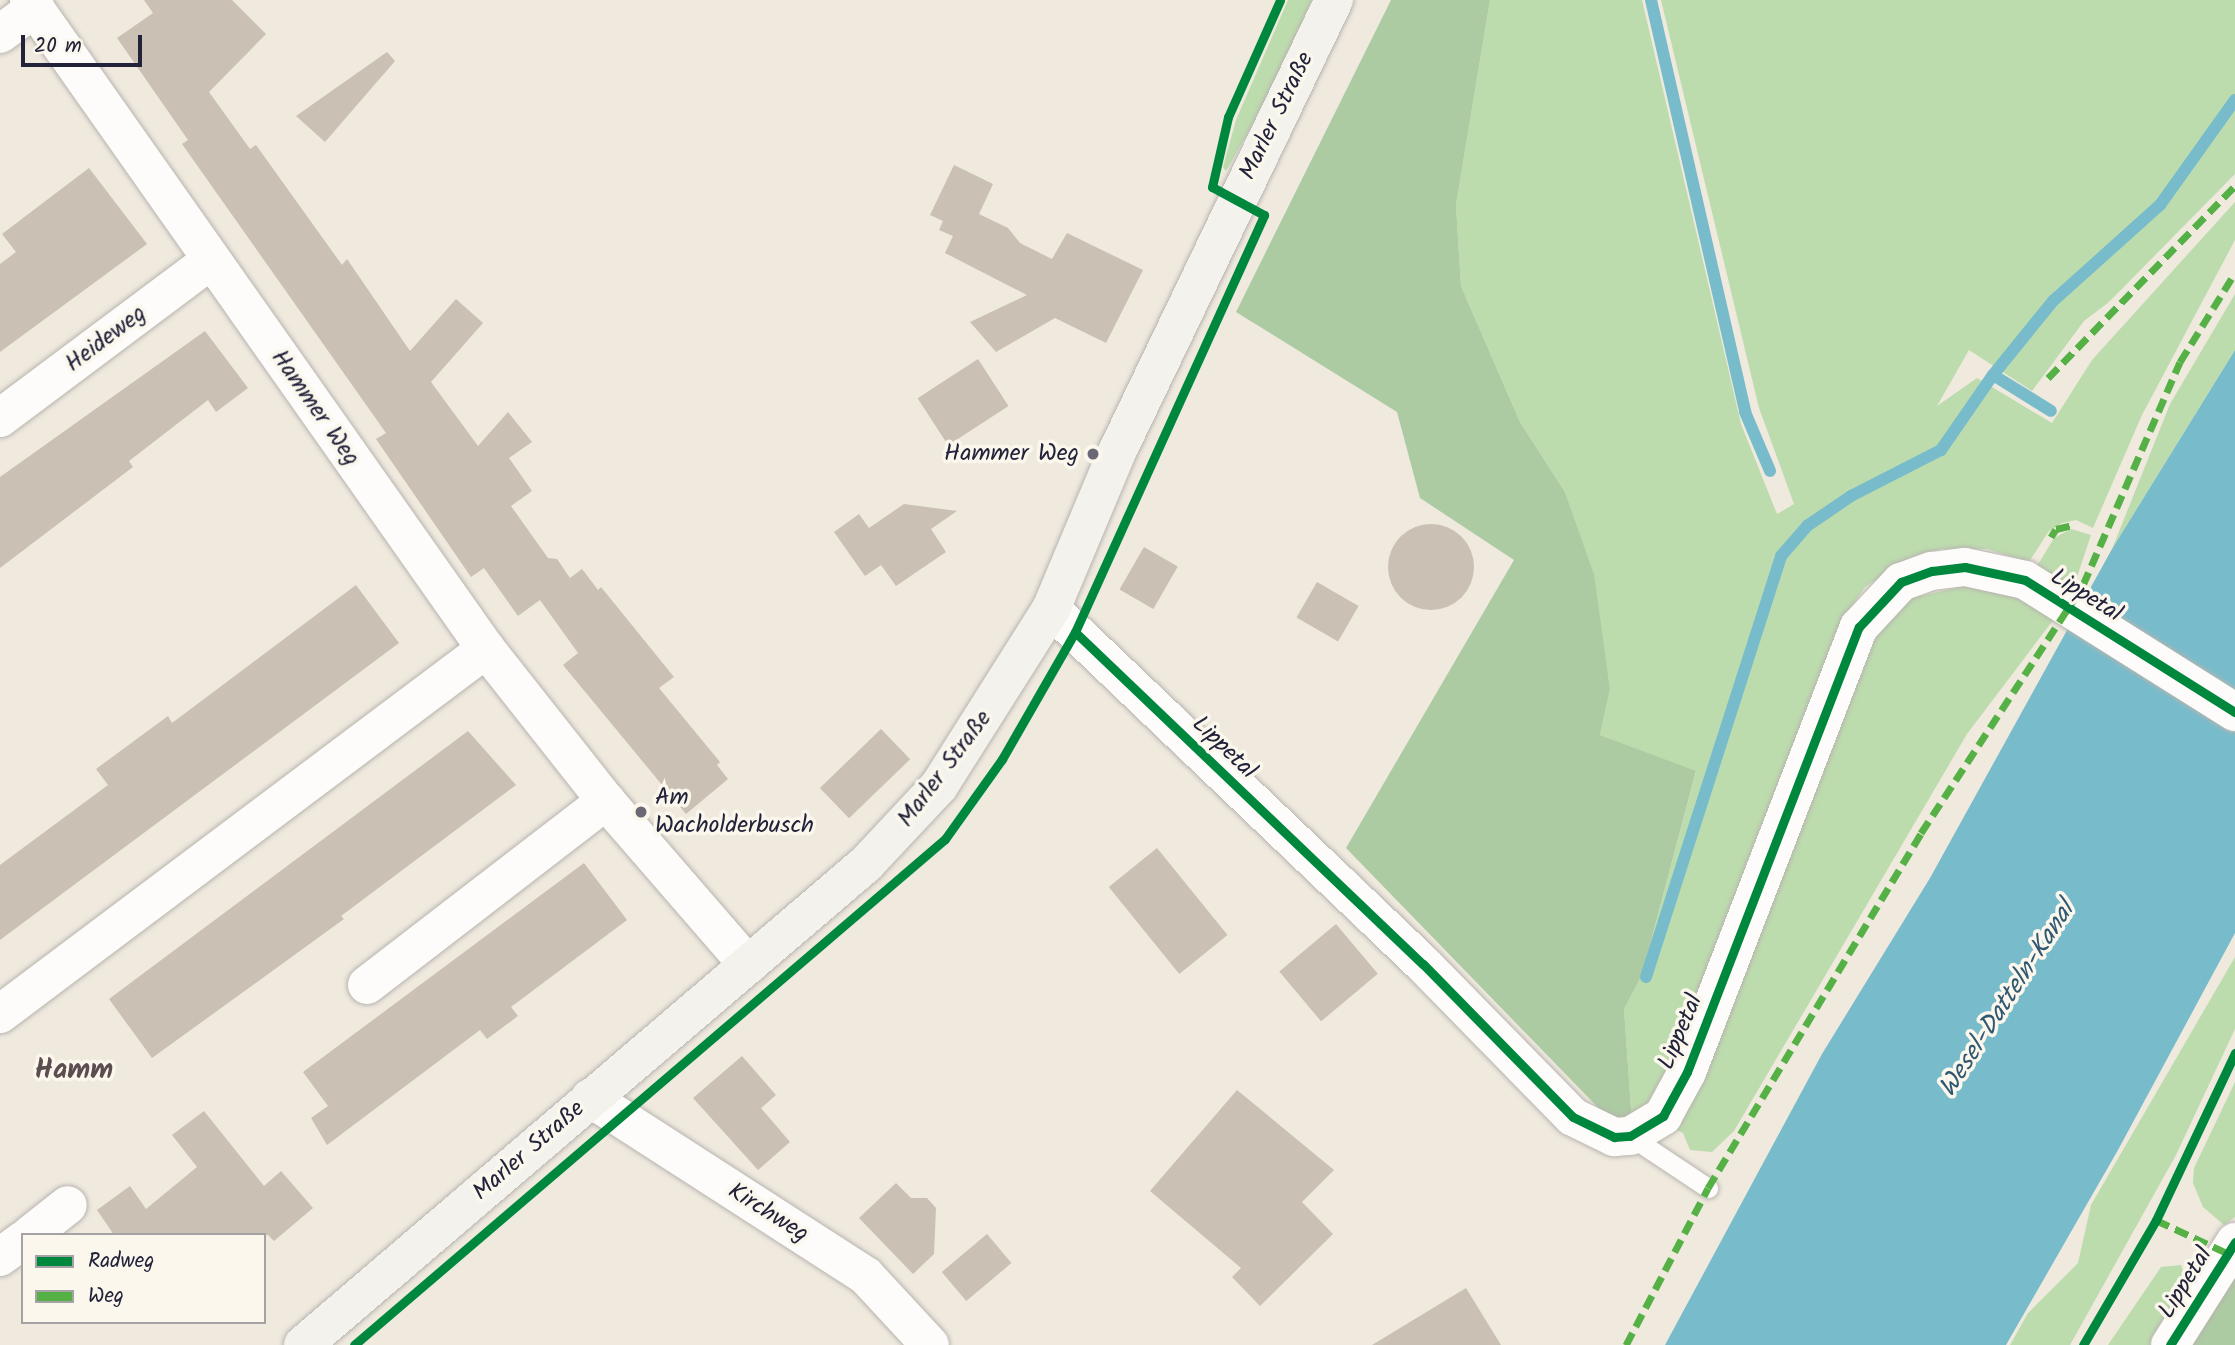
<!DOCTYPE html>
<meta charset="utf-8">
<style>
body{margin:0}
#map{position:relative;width:2235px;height:1345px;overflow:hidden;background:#efe9de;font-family:Kalam,sans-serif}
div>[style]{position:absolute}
.green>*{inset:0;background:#bddcae}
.forest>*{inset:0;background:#adcba3}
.water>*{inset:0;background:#78bccc}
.stream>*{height:12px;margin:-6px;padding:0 6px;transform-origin:6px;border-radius:6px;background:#78bccc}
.building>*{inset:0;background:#cac0b4;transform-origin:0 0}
.round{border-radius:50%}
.roads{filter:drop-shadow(0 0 2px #b7b4af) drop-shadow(0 0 2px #b7b4af)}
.lane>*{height:19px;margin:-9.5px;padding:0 9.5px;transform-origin:9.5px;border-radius:9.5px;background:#fdfcfa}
.street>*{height:38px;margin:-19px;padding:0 19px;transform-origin:19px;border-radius:19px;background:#fdfcfa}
.secondary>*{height:38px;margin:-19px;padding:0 19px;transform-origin:19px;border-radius:19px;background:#f4f2ec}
.quiet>*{height:7px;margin-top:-3.5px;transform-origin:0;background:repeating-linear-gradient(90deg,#55b146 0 14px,transparent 0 21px)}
.cycleway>*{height:9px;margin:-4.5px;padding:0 4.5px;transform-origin:4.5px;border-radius:4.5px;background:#00873e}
.dots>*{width:19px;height:19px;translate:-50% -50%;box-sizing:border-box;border:4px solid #fbf7ec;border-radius:50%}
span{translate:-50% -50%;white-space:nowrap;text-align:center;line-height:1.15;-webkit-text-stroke:7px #fbf7ec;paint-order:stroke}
.street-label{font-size:24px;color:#22223b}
.poi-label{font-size:24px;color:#22223b}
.right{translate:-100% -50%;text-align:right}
.left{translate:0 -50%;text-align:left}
.water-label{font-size:26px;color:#305872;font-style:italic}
.quarter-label{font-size:28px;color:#5b4d50;font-weight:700}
.legend{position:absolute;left:21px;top:1233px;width:245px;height:91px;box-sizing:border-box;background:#fbf7ec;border:2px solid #a4a2a5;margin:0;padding:9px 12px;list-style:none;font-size:21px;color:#22223b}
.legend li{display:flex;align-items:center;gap:14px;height:35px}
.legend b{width:35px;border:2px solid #a4a2a5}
.scale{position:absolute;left:21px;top:35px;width:121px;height:32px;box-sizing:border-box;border:4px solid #22223b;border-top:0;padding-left:9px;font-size:21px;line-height:24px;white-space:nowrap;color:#22223b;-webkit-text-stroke:5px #fbf7ec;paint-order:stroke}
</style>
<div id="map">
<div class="green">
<div style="clip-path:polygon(1288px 0,1312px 0,1262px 108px,1226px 171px,1223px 167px,1236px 120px)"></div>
<div style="clip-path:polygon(1490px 0,1642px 0,1741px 424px,1777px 514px,1794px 504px,1759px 408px,1661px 0,2235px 0,2235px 174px,2109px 302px,2084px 321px,2032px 391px,1969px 350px,1937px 406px,1977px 378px,2052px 423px,2092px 360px,2235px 202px,2235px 240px,2142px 415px,2093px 528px,2076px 520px,2062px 523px,2049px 531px,2029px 562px,1987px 549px,1941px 549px,1909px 558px,1865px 587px,1844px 617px,1659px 1099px,1632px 1123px,1624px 1009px,1642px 975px,1696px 772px,1600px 735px,1610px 689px,1592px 569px,1565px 492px,1520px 422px,1461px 286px,1456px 205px)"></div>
<div style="clip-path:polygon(2235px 294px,2235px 350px,2112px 549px,2170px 404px)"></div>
<div style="clip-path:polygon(2071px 529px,2091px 535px,2073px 589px,2036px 568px,2054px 538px)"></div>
<div style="clip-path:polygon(1964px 586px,2019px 595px,2054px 619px,1967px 734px,1734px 1131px,1712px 1152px,1690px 1150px,1683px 1133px,1669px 1126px,1874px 641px,1889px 617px,1912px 598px)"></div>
<div style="clip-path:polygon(2235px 957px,2235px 1029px,2176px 1155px,2070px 1345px,2010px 1345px,2028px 1313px,2078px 1263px,2091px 1205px)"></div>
<div style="clip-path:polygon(2235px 1082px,2235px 1217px,2224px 1225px,2203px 1207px,2193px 1183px,2194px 1168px)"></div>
<div style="clip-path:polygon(2181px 1265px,2186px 1278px,2151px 1345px,2108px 1345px,2161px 1267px)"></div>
</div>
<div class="forest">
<div style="clip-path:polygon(1391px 0,1490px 0,1456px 205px,1461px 286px,1520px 422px,1565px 492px,1594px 574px,1610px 689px,1600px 735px,1696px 771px,1642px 975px,1624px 1009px,1632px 1123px,1612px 1122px,1346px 848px,1514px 560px,1420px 498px,1397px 412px,1236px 312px)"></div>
<div style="clip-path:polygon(2235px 1271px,2235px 1345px,2188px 1345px)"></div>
</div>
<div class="water">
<div style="clip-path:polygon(2235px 350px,2235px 933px,2118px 1150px,2006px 1345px,1665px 1345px,1822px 1054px,1930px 878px,2112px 549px)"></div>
</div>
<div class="stream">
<div style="left:1651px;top:0;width:423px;rotate:77.1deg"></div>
<div style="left:1745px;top:412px;width:64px;rotate:67deg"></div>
<div style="left:1993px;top:375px;width:95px;rotate:-51deg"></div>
<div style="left:2053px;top:301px;width:144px;rotate:-41.9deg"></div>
<div style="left:2160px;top:205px;width:129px;rotate:-54.5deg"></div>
<div style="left:1646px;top:977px;width:442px;rotate:-72.2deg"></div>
<div style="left:1781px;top:556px;width:40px;rotate:-49deg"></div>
<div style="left:1807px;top:526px;width:53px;rotate:-34.3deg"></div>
<div style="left:1851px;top:496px;width:101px;rotate:-27.1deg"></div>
<div style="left:1941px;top:450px;width:91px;rotate:-55.3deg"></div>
<div style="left:1993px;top:375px;width:68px;rotate:31.8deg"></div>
</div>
<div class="building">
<div style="clip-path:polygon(144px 0,232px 0,266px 34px,209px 92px,250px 149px,256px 145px,342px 265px,347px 259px,410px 351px,456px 299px,483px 323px,431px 382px,478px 446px,508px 412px,532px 442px,509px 458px,532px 491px,511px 506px,548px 558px,557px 559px,570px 578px,582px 569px,598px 590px,601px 587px,674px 677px,659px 688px,720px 762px,717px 765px,728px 779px,686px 814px,563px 665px,578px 653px,540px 600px,518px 616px,484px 568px,471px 577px,376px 439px,386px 433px,182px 144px,188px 140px,117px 38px,153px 13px)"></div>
<div style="clip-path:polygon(387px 52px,395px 61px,325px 142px,296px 116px)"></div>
<div style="clip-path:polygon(954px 165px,993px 184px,979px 214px,1008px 228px,1020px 243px,1052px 259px,1067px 233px,1143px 270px,1106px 343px,1055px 318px,996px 352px,970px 322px,1027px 295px,945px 253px,953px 236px,939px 230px,943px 221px,930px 215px)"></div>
<div style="clip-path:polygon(89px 168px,147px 244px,0 352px,0 264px,16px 252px,2px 234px)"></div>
<div style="clip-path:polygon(205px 331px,248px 388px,216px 412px,208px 400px,129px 461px,133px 467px,0 568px,0 477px)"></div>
<div style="left:978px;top:359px;width:56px;height:72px;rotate:57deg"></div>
<div style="clip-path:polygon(904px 504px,957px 511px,931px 529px,946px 552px,896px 586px,881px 565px,865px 576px,834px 532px,859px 514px,869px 528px)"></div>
<div class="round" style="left:1388px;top:524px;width:86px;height:86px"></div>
<div style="left:1144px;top:547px;width:39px;height:49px;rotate:30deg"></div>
<div style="left:1317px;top:582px;width:48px;height:41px;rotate:30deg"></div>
<div style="clip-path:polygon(356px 585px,399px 643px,0 940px,0 865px,108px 785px,96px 769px,168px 716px,172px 723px)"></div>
<div style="left:881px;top:729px;width:42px;height:85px;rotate:46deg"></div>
<div style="clip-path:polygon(468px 731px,516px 785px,341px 916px,344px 919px,152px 1058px,109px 999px)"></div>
<div style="left:1157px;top:848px;width:112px;height:62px;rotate:51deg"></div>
<div style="clip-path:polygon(584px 863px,627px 920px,511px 1007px,518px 1016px,487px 1039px,480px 1030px,327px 1145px,311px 1118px,328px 1106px,303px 1072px)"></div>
<div style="left:1336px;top:924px;width:65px;height:74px;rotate:50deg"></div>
<div style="clip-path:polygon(742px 1056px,776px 1095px,761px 1108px,790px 1142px,758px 1170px,693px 1098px)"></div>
<div style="clip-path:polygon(1237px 1090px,1334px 1170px,1302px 1202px,1333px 1234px,1260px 1306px,1232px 1277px,1241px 1268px,1150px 1191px)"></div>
<div style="clip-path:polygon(204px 1111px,264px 1186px,281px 1171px,313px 1208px,274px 1241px,268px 1235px,114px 1235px,97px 1210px,130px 1186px,146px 1209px,197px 1167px,172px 1135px)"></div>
<div style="clip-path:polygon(896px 1183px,911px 1198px,927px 1198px,936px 1208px,934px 1254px,913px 1274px,859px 1218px)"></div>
<div style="left:987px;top:1234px;width:38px;height:59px;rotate:50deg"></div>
<div style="clip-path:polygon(1466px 1288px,1501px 1345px,1372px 1345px)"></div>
</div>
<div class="roads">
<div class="lane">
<div style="left:1630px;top:1136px;width:94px;rotate:33.7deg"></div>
</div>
<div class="street">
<div style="left:29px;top:0;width:794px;rotate:54.85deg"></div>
<div style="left:486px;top:649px;width:194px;rotate:51.7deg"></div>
<div style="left:606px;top:801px;width:217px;rotate:49.1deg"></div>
<div style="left:0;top:34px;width:44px;rotate:-36.6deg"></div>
<div style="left:0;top:418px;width:264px;rotate:-36.8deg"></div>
<div style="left:1051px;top:609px;width:514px;rotate:43.66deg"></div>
<div style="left:1423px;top:964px;width:214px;rotate:45.6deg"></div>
<div style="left:1573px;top:1117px;width:46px;rotate:26deg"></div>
<div style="left:1614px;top:1137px;width:16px;rotate:-4deg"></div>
<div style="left:1630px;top:1136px;width:39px;rotate:-31deg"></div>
<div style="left:1663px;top:1116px;width:50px;rotate:-61.4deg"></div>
<div style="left:1687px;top:1072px;width:477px;rotate:-68.9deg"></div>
<div style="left:1859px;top:627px;width:62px;rotate:-47deg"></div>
<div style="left:1901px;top:582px;width:33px;rotate:-20deg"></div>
<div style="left:1932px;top:571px;width:33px;rotate:-7deg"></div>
<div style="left:1965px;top:567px;width:61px;rotate:12.2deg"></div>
<div style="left:2025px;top:580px;width:248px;rotate:32.2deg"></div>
<div style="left:367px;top:985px;width:302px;rotate:-37.6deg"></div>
<div style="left:0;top:1014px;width:608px;rotate:-36.91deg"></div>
<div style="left:590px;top:1098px;width:328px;rotate:32.8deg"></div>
<div style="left:866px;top:1276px;width:94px;rotate:47.2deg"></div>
<div style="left:30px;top:1235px;width:48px;rotate:-38.3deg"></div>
<div style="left:0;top:1257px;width:29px;rotate:-36deg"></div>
<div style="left:2170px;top:1345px;width:122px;rotate:-57.7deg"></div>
</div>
<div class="secondary">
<div style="left:303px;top:1345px;width:740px;rotate:-40.51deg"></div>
<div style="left:866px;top:864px;width:107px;rotate:-46.9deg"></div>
<div style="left:939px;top:786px;width:209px;rotate:-57.7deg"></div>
<div style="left:1051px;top:609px;width:168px;rotate:-67.2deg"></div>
<div style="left:1116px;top:454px;width:504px;rotate:-64.35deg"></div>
</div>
</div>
<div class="quiet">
<div style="left:2048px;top:378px;width:268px;rotate:-45.8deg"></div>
<div style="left:2051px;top:537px;width:9px;rotate:-58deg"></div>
<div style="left:2056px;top:529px;width:17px;rotate:-13deg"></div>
<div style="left:2156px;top:1220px;width:78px;rotate:24.9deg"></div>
<div style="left:1626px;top:1345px;width:177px;rotate:-62.4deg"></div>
<div style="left:1708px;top:1188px;width:414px;rotate:-59deg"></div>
<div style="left:1921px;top:833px;width:296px;rotate:-56.8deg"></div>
<div style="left:2083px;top:585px;width:243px;rotate:-66.5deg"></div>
<div style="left:2180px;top:362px;width:105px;rotate:-58.3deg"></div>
</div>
<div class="cycleway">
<div style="left:1075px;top:632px;width:481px;rotate:43.7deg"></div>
<div style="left:1423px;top:964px;width:214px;rotate:45.6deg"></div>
<div style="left:1573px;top:1117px;width:46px;rotate:26deg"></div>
<div style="left:1614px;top:1137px;width:16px;rotate:-4deg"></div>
<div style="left:1630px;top:1136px;width:39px;rotate:-31deg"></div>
<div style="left:1663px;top:1116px;width:50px;rotate:-61.4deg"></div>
<div style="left:1687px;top:1072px;width:477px;rotate:-68.9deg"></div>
<div style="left:1859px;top:627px;width:62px;rotate:-47deg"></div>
<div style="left:1901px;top:582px;width:33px;rotate:-20deg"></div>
<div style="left:1932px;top:571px;width:33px;rotate:-7deg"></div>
<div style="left:1965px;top:567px;width:61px;rotate:12.2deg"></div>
<div style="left:2025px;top:580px;width:248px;rotate:32.2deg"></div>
<div style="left:354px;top:1345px;width:778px;rotate:-40.57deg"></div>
<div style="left:945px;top:839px;width:98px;rotate:-54.5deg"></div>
<div style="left:1002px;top:759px;width:146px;rotate:-60.1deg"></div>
<div style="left:1075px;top:632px;width:458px;rotate:-65.6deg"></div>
<div style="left:1264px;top:215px;width:59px;rotate:-151.7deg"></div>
<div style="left:1212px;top:187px;width:72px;rotate:-77.1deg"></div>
<div style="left:1228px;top:117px;width:128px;rotate:-66deg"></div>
<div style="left:2083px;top:1345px;width:145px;rotate:-59.7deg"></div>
<div style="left:2156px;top:1220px;width:185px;rotate:-64.7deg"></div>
<div style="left:2170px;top:1345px;width:122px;rotate:-57.7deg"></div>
</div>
<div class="dots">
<div style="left:1093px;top:454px;background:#6a6874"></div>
<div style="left:641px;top:812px;background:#6a6874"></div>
</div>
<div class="street-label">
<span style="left:1277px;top:116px;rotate:-64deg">Marler Straße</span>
<span style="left:106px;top:339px;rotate:-37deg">Heideweg</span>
<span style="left:315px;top:408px;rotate:55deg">Hammer Weg</span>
<span style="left:2086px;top:596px;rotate:32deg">Lippetal</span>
<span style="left:1224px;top:748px;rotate:44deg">Lippetal</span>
<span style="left:945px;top:769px;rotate:-53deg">Marler Straße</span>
<span style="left:1681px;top:1032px;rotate:-67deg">Lippetal</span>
<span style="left:529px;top:1151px;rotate:-41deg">Marler Straße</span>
<span style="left:768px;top:1213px;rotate:32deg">Kirchweg</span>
<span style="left:2186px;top:1283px;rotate:-58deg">Lippetal</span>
</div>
<div class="poi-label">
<span class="right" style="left:1079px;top:454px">Hammer Weg</span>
<span class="left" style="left:655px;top:812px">Am<br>Wacholderbusch</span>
</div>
<div class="water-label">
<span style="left:2008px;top:1000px;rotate:-57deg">Wesel-Datteln-Kanal</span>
</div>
<div class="quarter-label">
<span style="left:74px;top:1071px">Hamm</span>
</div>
<ul class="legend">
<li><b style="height:9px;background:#00873e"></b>Radweg</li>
<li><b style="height:9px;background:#55b146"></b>Weg</li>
</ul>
<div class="scale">20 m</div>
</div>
